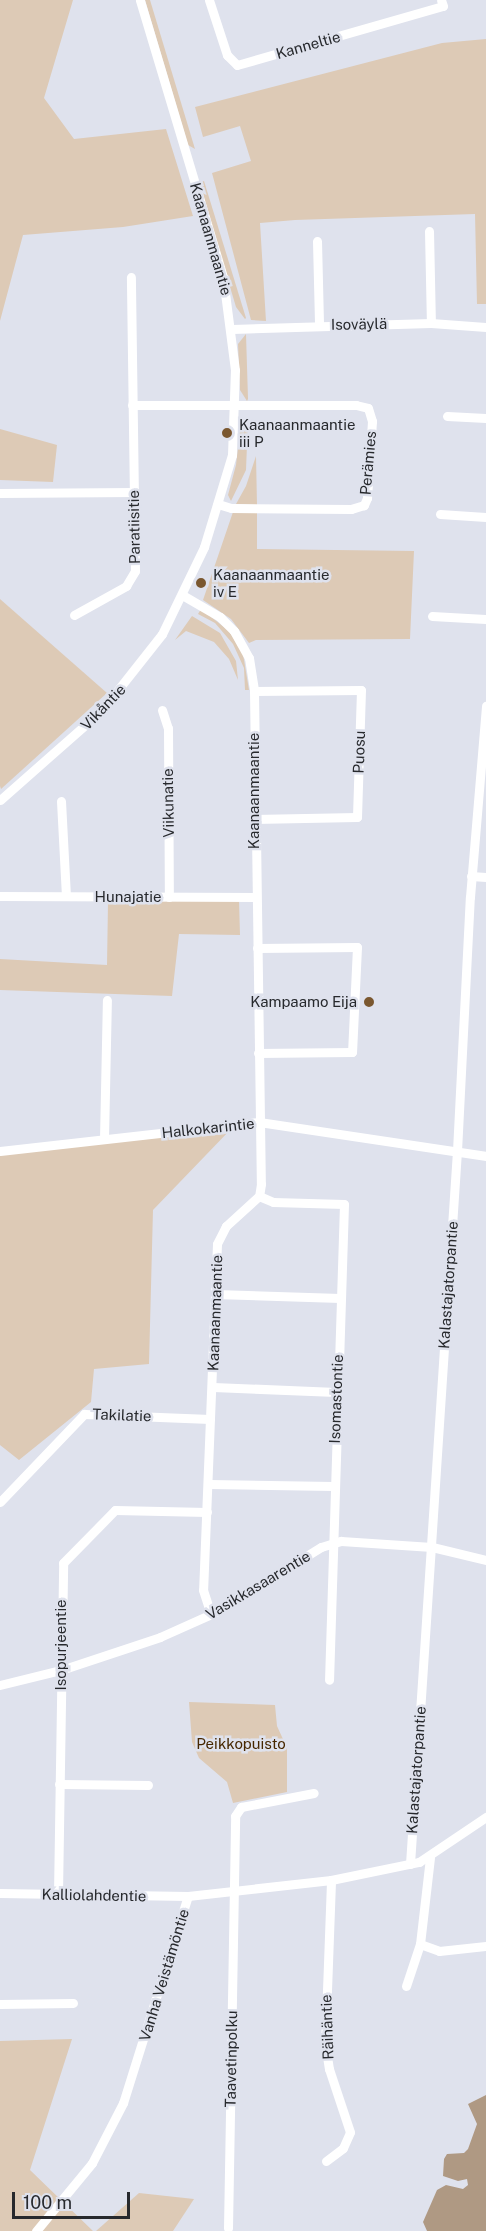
<!DOCTYPE html>
<meta charset="utf-8">
<style>
body{margin:0}
#map{position:relative;width:486px;height:2231px;overflow:hidden;background:#dfe2ed;font-family:"Public Sans",sans-serif}
div>[style]{position:absolute}
.green>*{inset:0;background:#ddcab6}
.water>*{inset:0;background:#af9983}
.minor>*{height:9px;margin:-4.5px;padding:0 4.5px;transform-origin:4.5px;border-radius:4.5px;background:#fff}
.dots>*{width:16px;height:16px;translate:-50% -50%;box-sizing:border-box;border:3px solid #dfe2ed;border-radius:50%}
span{translate:-50% -50%;white-space:nowrap;text-align:center;line-height:1.15;-webkit-text-stroke:5px #dfe2ed;paint-order:stroke}
.street-label{font-size:15px;color:#27292d}
.poi-label{font-size:15px;color:#27292d}
.left{translate:0 -50%;text-align:left}
.right{translate:-100% -50%;text-align:right}
.park-label{font-size:15px;color:#462700}
.scale{position:absolute;left:12px;top:2192px;width:118px;height:27px;box-sizing:border-box;border:3px solid #27292d;border-top:0;padding-left:8px;font-size:18px;line-height:21px;white-space:nowrap;color:#27292d;-webkit-text-stroke:4px #dfe2ed;paint-order:stroke}
</style>
<div id="map">
<div class="green">
<div style="clip-path:polygon(0 0,73px 0,44px 98px,74px 139px,166px 129px,193px 216px,123px 227px,23px 235px,0 321px)"></div>
<div style="clip-path:polygon(145px 0,150px 0,195px 149px,188px 145px)"></div>
<div style="clip-path:polygon(486px 39px,486px 304px,477px 304px,475px 214px,295px 220px,260px 223px,266px 321px,251px 320px,212px 173px,251px 161px,240px 126px,203px 137px,195px 107px,442px 43px)"></div>
<div style="clip-path:polygon(204px 181px,246px 318px,245px 319px,236px 307px,199px 183px)"></div>
<div style="clip-path:polygon(246px 334px,248px 399px,247px 401px,240px 390px,238px 344px)"></div>
<div style="clip-path:polygon(248px 420px,246px 470px,231px 501px,228px 495px,236px 465px,241px 421px)"></div>
<div style="clip-path:polygon(0 429px,57px 445px,53px 482px,0 480px)"></div>
<div style="clip-path:polygon(256px 456px,257px 505px,236px 504px,246px 486px)"></div>
<div style="clip-path:polygon(233px 512px,257px 512px,257px 549px,414px 551px,410px 639px,256px 640px,249px 643px,231px 619px,203px 600px)"></div>
<div style="clip-path:polygon(0 599px,107px 693px,1px 789px,0 786px)"></div>
<div style="clip-path:polygon(201px 609px,229px 631px,243px 654px,249px 690px,245px 690px,244px 668px,233px 644px,215px 623px,198px 614px)"></div>
<div style="clip-path:polygon(192px 616px,220px 633px,236px 661px,238px 680px,229px 659px,214px 642px,186px 631px,175px 640px)"></div>
<div style="clip-path:polygon(239px 900px,240px 935px,179px 934px,172px 996px,0 990px,0 959px,107px 965px,108px 902px)"></div>
<div style="clip-path:polygon(231px 1129px,153px 1210px,149px 1364px,94px 1369px,91px 1402px,19px 1460px,0 1445px,0 1153px)"></div>
<div style="clip-path:polygon(189px 1702px,275px 1705px,277px 1726px,287px 1748px,287px 1792px,233px 1803px,227px 1782px,199px 1758px,192px 1742px)"></div>
<div style="clip-path:polygon(72px 2039px,30px 2170px,93px 2231px,0 2231px,0 2041px)"></div>
<div style="clip-path:polygon(139px 2193px,194px 2199px,173px 2231px,96px 2231px)"></div>
</div>
<div class="water">
<div style="clip-path:polygon(486px 2095px,486px 2231px,427px 2231px,423px 2222px,437px 2190px,446px 2185px,463px 2189px,468px 2185px,467px 2179px,458px 2181px,443px 2176px,444px 2159px,447px 2154px,464px 2153px,468px 2149px,477px 2124px,468px 2104px)"></div>
</div>
<div class="minor">
<div style="left:209px;top:0;width:58px;rotate:71.9deg"></div>
<div style="left:227px;top:55px;width:14px;rotate:45deg"></div>
<div style="left:237px;top:65px;width:214px;rotate:-16deg"></div>
<div style="left:443px;top:6px;width:6px;rotate:-108deg"></div>
<div style="left:429px;top:231px;width:92px;rotate:88.8deg"></div>
<div style="left:317px;top:241px;width:84px;rotate:88.6deg"></div>
<div style="left:232px;top:329px;width:199px;rotate:-1.7deg"></div>
<div style="left:431px;top:323px;width:55px;rotate:4.2deg"></div>
<div style="left:132px;top:405px;width:224px"></div>
<div style="left:356px;top:405px;width:12px;rotate:14deg"></div>
<div style="left:368px;top:408px;width:14px;rotate:73deg"></div>
<div style="left:372px;top:421px;width:77px;rotate:93.7deg"></div>
<div style="left:367px;top:498px;width:8px;rotate:113deg"></div>
<div style="left:364px;top:505px;width:14px;rotate:163deg"></div>
<div style="left:351px;top:509px;width:120px;rotate:-179.5deg"></div>
<div style="left:231px;top:508px;width:14px;rotate:-163deg"></div>
<div style="left:447px;top:416px;width:39px;rotate:3deg"></div>
<div style="left:0;top:493px;width:134px;rotate:-0.4deg"></div>
<div style="left:440px;top:514px;width:46px;rotate:3.7deg"></div>
<div style="left:184px;top:596px;width:42px;rotate:30.3deg"></div>
<div style="left:220px;top:617px;width:20px;rotate:45deg"></div>
<div style="left:234px;top:631px;width:31px;rotate:61deg"></div>
<div style="left:249px;top:658px;width:33px;rotate:81deg"></div>
<div style="left:254px;top:691px;width:493px;rotate:89.2deg"></div>
<div style="left:261px;top:1184px;width:12px;rotate:99deg"></div>
<div style="left:259px;top:1196px;width:45px;rotate:137.7deg"></div>
<div style="left:226px;top:1226px;width:20px;rotate:117deg"></div>
<div style="left:217px;top:1244px;width:346px;rotate:92.3deg"></div>
<div style="left:203px;top:1590px;width:26px;rotate:72deg"></div>
<div style="left:74px;top:615px;width:60px;rotate:-29.1deg"></div>
<div style="left:126px;top:586px;width:17px;rotate:-59deg"></div>
<div style="left:135px;top:571px;width:294px;rotate:-90.8deg"></div>
<div style="left:432px;top:616px;width:54px;rotate:3.2deg"></div>
<div style="left:162px;top:710px;width:19px;rotate:72deg"></div>
<div style="left:168px;top:728px;width:169px;rotate:89.7deg"></div>
<div style="left:0;top:800px;width:136px;rotate:-41.4deg"></div>
<div style="left:102px;top:710px;width:97px;rotate:-51.7deg"></div>
<div style="left:162px;top:634px;width:97px;rotate:-64.2deg"></div>
<div style="left:204px;top:547px;width:96px;rotate:-73.1deg"></div>
<div style="left:232px;top:455px;width:85px;rotate:-88deg"></div>
<div style="left:235px;top:370px;width:94px;rotate:-97.4deg"></div>
<div style="left:223px;top:277px;width:289px;rotate:-106.7deg"></div>
<div style="left:61px;top:801px;width:95px;rotate:87deg"></div>
<div style="left:253px;top:819px;width:104px;rotate:-1.1deg"></div>
<div style="left:357px;top:817px;width:127px;rotate:-88.2deg"></div>
<div style="left:361px;top:690px;width:107px;rotate:179.5deg"></div>
<div style="left:471px;top:876px;width:15px;rotate:4deg"></div>
<div style="left:0;top:896px;width:256px;rotate:0.2deg"></div>
<div style="left:257px;top:948px;width:100px;rotate:-0.6deg"></div>
<div style="left:357px;top:947px;width:105px;rotate:92.7deg"></div>
<div style="left:352px;top:1052px;width:94px;rotate:179.4deg"></div>
<div style="left:104px;top:1139px;width:139px;rotate:-88.8deg"></div>
<div style="left:0;top:1151px;width:261px;rotate:-6.4deg"></div>
<div style="left:259px;top:1122px;width:230px;rotate:8.5deg"></div>
<div style="left:259px;top:1196px;width:15px;rotate:23deg"></div>
<div style="left:273px;top:1202px;width:71px;rotate:1.6deg"></div>
<div style="left:344px;top:1204px;width:476px;rotate:91.8deg"></div>
<div style="left:215px;top:1294px;width:125px;rotate:1.8deg"></div>
<div style="left:213px;top:1387px;width:123px;rotate:2.3deg"></div>
<div style="left:209px;top:1484px;width:124px;rotate:0.9deg"></div>
<div style="left:0;top:1502px;width:122px;rotate:-46.3deg"></div>
<div style="left:84px;top:1414px;width:126px;rotate:2.3deg"></div>
<div style="left:0;top:1685px;width:63px;rotate:-13.8deg"></div>
<div style="left:61px;top:1670px;width:104px;rotate:-18.4deg"></div>
<div style="left:160px;top:1637px;width:64px;rotate:-24.1deg"></div>
<div style="left:218px;top:1611px;width:121px;rotate:-31.9deg"></div>
<div style="left:321px;top:1547px;width:21px;rotate:-17deg"></div>
<div style="left:341px;top:1541px;width:91px;rotate:3.8deg"></div>
<div style="left:432px;top:1547px;width:56px;rotate:13.5deg"></div>
<div style="left:59px;top:1784px;width:89px;rotate:0.6deg"></div>
<div style="left:410px;top:1864px;width:715px;rotate:-86.23deg"></div>
<div style="left:457px;top:1151px;width:254px;rotate:-87.1deg"></div>
<div style="left:470px;top:897px;width:192px;rotate:-85.2deg"></div>
<div style="left:0;top:1893px;width:188px;rotate:0.9deg"></div>
<div style="left:58px;top:1894px;width:331px;rotate:-89.1deg"></div>
<div style="left:63px;top:1563px;width:74px;rotate:-45.5deg"></div>
<div style="left:115px;top:1510px;width:92px;rotate:1.2deg"></div>
<div style="left:420px;top:1944px;width:20px;rotate:20deg"></div>
<div style="left:439px;top:1951px;width:47px;rotate:-6.1deg"></div>
<div style="left:406px;top:1986px;width:44px;rotate:-71.6deg"></div>
<div style="left:420px;top:1944px;width:87px;rotate:-83.4deg"></div>
<div style="left:0;top:2004px;width:73px;rotate:-0.8deg"></div>
<div style="left:326px;top:2161px;width:21px;rotate:-37deg"></div>
<div style="left:343px;top:2148px;width:17px;rotate:-66deg"></div>
<div style="left:350px;top:2132px;width:66px;rotate:-108.4deg"></div>
<div style="left:329px;top:2069px;width:24px;rotate:-99deg"></div>
<div style="left:325px;top:2045px;width:165px;rotate:-87.9deg"></div>
<div style="left:228px;top:2228px;width:412px;rotate:-89deg"></div>
<div style="left:235px;top:1816px;width:11px;rotate:-56deg"></div>
<div style="left:241px;top:1807px;width:74px;rotate:-10.9deg"></div>
<div style="left:36px;top:2231px;width:88px;rotate:-50.5deg"></div>
<div style="left:92px;top:2163px;width:68px;rotate:-62.7deg"></div>
<div style="left:123px;top:2103px;width:217px;rotate:-72.6deg"></div>
<div style="left:188px;top:1896px;width:144px;rotate:-6.4deg"></div>
<div style="left:331px;top:1880px;width:90px;rotate:-11.6deg"></div>
<div style="left:419px;top:1862px;width:81px;rotate:-33.9deg"></div>
</div>
<div class="dots">
<div style="left:227px;top:433px;background:#7a572f"></div>
<div style="left:201px;top:583px;background:#7a572f"></div>
<div style="left:369px;top:1002px;background:#7a572f"></div>
</div>
<div class="street-label">
<span style="left:308px;top:45px;rotate:-16deg">Kanneltie</span>
<span style="left:211px;top:239px;rotate:74deg">Kaanaanmaantie</span>
<span style="left:359px;top:324px;rotate:-1deg">Isoväylä</span>
<span style="left:368px;top:463px;rotate:-85deg">Perämies</span>
<span style="left:134px;top:527px;rotate:-91deg">Paratiisitie</span>
<span style="left:103px;top:707px;rotate:-46deg">Vikåntie</span>
<span style="left:359px;top:752px;rotate:-88deg">Puosu</span>
<span style="left:254px;top:791px;rotate:-90deg">Kaanaanmaantie</span>
<span style="left:168px;top:803px;rotate:-91deg">Viikunatie</span>
<span style="left:128px;top:897px">Hunajatie</span>
<span style="left:208px;top:1128px;rotate:-6deg">Halkokarintie</span>
<span style="left:448px;top:1285px;rotate:-86deg">Kalastajatorpantie</span>
<span style="left:215px;top:1313px;rotate:-88deg">Kaanaanmaantie</span>
<span style="left:336px;top:1399px;rotate:-88deg">Isomastontie</span>
<span style="left:122px;top:1415px;rotate:2deg">Takilatie</span>
<span style="left:258px;top:1585px;rotate:-31deg">Vasikkasaarentie</span>
<span style="left:61px;top:1645px;rotate:-90deg">Isopurjeentie</span>
<span style="left:416px;top:1770px;rotate:-86deg">Kalastajatorpantie</span>
<span style="left:94px;top:1895px;rotate:1deg">Kalliolahdentie</span>
<span style="left:164px;top:1975px;rotate:-73deg">Vanha Veistämöntie</span>
<span style="left:327px;top:2027px;rotate:-92deg">Räihäntie</span>
<span style="left:231px;top:2059px;rotate:-89deg">Taavetinpolku</span>
</div>
<div class="poi-label">
<span class="left" style="left:239px;top:433px">Kaanaanmaantie<br>iii P</span>
<span class="left" style="left:213px;top:583px">Kaanaanmaantie<br>iv E</span>
<span class="right" style="left:357px;top:1002px">Kampaamo Eija</span>
</div>
<div class="park-label">
<span style="left:241px;top:1744px">Peikkopuisto</span>
</div>
<div class="scale">100 m</div>
</div>
